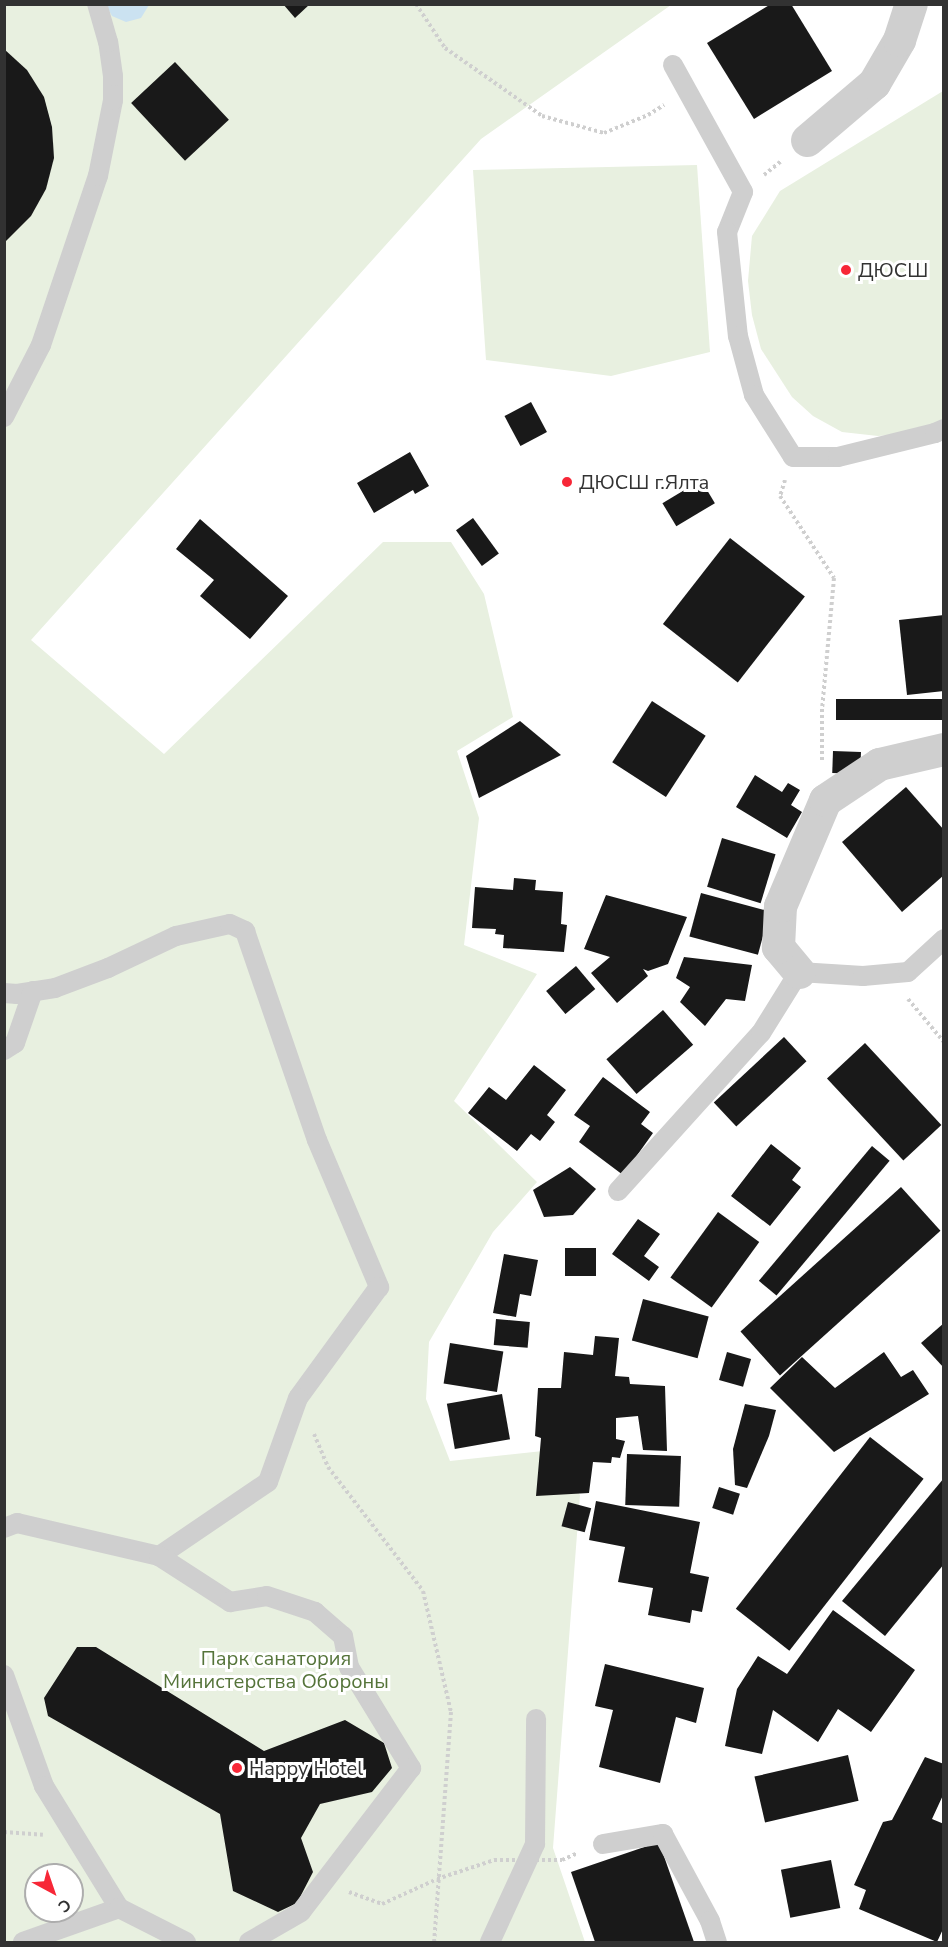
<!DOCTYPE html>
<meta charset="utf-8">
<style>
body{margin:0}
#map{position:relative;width:948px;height:1947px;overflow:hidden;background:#fff;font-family:"Nunito Sans",sans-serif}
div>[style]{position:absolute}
.green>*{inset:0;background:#e8f0e0}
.water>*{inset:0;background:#cbe2f1}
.building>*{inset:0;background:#191919;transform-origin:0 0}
.path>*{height:4px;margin-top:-2px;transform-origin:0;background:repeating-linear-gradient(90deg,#cfcfcf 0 3px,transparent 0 6px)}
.service>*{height:20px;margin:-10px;padding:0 10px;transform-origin:10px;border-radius:10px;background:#cfcfcf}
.minor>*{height:33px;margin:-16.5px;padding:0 16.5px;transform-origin:16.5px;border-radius:16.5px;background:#cfcfcf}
.path-bridge>*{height:4px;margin-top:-2px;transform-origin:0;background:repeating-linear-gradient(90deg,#cfcfcf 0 3px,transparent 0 6px)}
.dots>*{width:16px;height:16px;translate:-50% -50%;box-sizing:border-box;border:3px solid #fff;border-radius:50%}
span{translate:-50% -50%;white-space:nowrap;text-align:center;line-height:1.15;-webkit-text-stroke:6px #fff;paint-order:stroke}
.poi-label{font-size:20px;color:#323232}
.left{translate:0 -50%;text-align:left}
.park-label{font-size:20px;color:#55743a}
.frame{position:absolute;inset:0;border:6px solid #323232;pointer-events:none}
.north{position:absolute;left:24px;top:1863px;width:60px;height:60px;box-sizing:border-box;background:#fff;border:2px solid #adadad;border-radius:50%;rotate:140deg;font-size:16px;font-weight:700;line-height:24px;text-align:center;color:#323232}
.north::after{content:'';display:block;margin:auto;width:21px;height:27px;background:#f72737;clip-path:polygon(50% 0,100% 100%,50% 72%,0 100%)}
</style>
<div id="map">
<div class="green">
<div style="clip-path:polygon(evenodd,5px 5px,671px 5px,481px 139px,31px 640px,164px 754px,383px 542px,451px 542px,484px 594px,513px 717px,457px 751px,479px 818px,464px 945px,537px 974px,454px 1101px,537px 1182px,493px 1232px,429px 1342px,426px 1399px,450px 1461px,552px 1450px,580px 1495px,553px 1848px,585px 1942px,5px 1942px,5px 5px,36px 1875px,72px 1875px,72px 1911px,36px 1911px,36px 1875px)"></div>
<div style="clip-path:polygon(943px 91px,943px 421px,924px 432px,878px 436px,842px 432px,813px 416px,792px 397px,761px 349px,752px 315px,748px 281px,752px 236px,780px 191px)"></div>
<div style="clip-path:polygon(697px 165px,710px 352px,611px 376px,486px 360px,473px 170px)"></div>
</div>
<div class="water">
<div style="clip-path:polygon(106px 5px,149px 5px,141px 18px,126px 22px,112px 16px)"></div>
</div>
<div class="building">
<div style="clip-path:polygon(283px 4px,310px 4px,295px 18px)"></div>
<div style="clip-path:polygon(771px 4px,791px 4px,832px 71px,754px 119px,707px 43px)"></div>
<div style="clip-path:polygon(4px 49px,27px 70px,44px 97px,52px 127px,54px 158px,46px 189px,31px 216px,4px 243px)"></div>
<div style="left:175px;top:62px;width:79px;height:60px;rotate:47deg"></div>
<div style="left:531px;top:402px;width:34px;height:30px;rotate:62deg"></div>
<div style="clip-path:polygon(410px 452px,429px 486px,415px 494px,413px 490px,374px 513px,357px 483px)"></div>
<div style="left:701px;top:480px;width:27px;height:45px;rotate:59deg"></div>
<div style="left:473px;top:518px;width:44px;height:21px;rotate:54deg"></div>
<div style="clip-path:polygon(200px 519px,288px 596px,250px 639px,200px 596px,214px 580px,176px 549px)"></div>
<div style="left:730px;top:538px;width:95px;height:109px;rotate:38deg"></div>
<div style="clip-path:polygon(944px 615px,944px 691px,907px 695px,899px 620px)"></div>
<div style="left:944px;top:699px;width:21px;height:108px;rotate:90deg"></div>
<div style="left:652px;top:701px;width:64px;height:73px;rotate:33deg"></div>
<div style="clip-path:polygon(520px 721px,561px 755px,479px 798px,466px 756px)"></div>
<div style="left:833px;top:751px;width:28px;height:22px;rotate:2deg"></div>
<div style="clip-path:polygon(755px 775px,782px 792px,788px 783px,800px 790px,791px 805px,802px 812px,787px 838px,736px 807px)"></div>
<div style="clip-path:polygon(906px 787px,944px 830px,944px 875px,902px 912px,842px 842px)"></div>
<div style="left:722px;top:838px;width:56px;height:51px;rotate:17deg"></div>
<div style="clip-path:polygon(514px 878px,536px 880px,535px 890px,563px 892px,561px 924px,567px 925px,564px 952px,503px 948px,504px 935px,495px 934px,496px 929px,472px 928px,475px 887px,513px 890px)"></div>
<div style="left:701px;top:893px;width:71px;height:45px;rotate:15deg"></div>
<div style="clip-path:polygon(606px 895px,687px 917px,668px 964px,648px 971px,643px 969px,648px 976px,617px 1003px,591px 973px,610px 957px,584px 949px)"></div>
<div style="clip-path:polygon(684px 957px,752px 965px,745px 1001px,726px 999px,705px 1026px,680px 1002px,690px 987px,676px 978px)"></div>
<div style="left:576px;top:966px;width:30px;height:39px;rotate:50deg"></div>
<div style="left:663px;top:1010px;width:46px;height:75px;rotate:49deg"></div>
<div style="left:784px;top:1037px;width:33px;height:96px;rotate:47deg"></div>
<div style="left:865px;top:1043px;width:112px;height:52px;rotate:47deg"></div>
<div style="clip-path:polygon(534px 1065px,566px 1090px,547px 1115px,555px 1122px,540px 1141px,531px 1134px,517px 1151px,468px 1113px,489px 1087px,506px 1100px)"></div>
<div style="clip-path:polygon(603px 1077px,650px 1112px,641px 1124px,653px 1133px,623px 1175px,579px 1142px,590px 1126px,574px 1115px)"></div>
<div style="clip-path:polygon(771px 1144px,801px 1168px,792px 1180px,801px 1187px,770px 1226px,731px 1196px)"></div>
<div style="left:872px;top:1146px;width:23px;height:176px;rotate:40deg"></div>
<div style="clip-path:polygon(570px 1167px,596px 1189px,573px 1215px,544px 1217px,533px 1190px)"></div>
<div style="left:901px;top:1187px;width:59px;height:216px;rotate:48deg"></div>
<div style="left:718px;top:1212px;width:51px;height:81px;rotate:36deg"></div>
<div style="clip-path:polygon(638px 1219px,660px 1234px,644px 1256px,659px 1267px,649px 1281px,612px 1254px)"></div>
<div style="left:596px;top:1248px;width:28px;height:31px;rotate:90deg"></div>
<div style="clip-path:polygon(504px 1254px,538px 1260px,531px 1296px,520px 1294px,516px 1317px,493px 1313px)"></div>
<div style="left:643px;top:1299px;width:68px;height:43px;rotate:15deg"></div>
<div style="left:496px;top:1319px;width:34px;height:26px;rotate:5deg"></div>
<div style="clip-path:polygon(944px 1323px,944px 1368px,921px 1343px)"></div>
<div style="clip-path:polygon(595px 1336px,619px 1338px,615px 1376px,629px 1377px,630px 1384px,665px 1386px,667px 1451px,643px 1450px,638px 1416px,616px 1418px,616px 1439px,625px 1441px,620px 1458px,612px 1457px,611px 1463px,593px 1462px,589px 1493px,536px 1496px,541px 1438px,535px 1436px,538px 1388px,561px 1388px,564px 1352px,593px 1355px)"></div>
<div style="left:450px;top:1343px;width:54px;height:41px;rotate:9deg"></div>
<div style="left:727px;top:1352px;width:25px;height:29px;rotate:16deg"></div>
<div style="clip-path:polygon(884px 1352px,901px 1377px,913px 1370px,929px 1394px,834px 1452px,770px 1388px,802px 1357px,835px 1388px)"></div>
<div style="left:502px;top:1394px;width:46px;height:56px;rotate:80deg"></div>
<div style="clip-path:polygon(745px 1404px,776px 1410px,769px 1436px,747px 1488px,735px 1485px,733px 1449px)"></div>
<div style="left:870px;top:1437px;width:68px;height:218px;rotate:38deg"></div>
<div style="left:627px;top:1454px;width:54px;height:51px;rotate:2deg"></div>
<div style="clip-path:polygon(944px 1478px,944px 1564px,885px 1636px,842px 1601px)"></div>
<div style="left:719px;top:1487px;width:22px;height:22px;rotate:18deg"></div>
<div style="clip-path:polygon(596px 1501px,700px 1522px,690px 1573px,709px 1577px,702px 1612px,692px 1610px,690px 1623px,648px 1615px,653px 1588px,618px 1582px,625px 1547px,589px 1540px)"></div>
<div style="left:568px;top:1502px;width:24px;height:25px;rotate:15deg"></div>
<div style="clip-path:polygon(833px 1610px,915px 1670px,871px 1732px,838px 1709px,818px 1742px,773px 1710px,762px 1754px,725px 1746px,737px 1689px,758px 1656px,787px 1674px)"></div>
<div style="clip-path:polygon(77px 1647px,96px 1647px,264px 1751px,345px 1720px,384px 1743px,392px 1768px,372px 1792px,320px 1804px,301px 1838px,313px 1872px,297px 1903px,278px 1912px,233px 1891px,220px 1814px,48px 1716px,44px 1698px)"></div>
<div style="clip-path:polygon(605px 1664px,704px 1688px,696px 1723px,676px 1717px,660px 1783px,599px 1767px,613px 1710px,595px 1706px)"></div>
<div style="left:848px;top:1755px;width:47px;height:96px;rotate:77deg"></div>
<div style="clip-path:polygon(925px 1757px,944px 1764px,944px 1793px,932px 1819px,944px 1824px,944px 1927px,937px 1942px,859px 1909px,866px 1890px,854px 1885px,883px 1822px,892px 1820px)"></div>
<div style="clip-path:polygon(659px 1842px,694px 1942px,595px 1942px,571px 1872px)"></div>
<div style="left:831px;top:1860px;width:49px;height:51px;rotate:79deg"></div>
</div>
<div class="path">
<div style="left:416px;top:4px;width:53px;rotate:56.6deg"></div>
<div style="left:445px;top:48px;width:118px;rotate:35deg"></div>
<div style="left:542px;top:116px;width:64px;rotate:15.3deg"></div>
<div style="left:604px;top:133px;width:48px;rotate:-22.2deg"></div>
<div style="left:648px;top:115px;width:19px;rotate:-32deg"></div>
<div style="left:764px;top:175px;width:22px;rotate:-39deg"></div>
<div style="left:785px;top:480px;width:17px;rotate:107deg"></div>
<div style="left:780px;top:496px;width:98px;rotate:56.6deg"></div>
<div style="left:834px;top:578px;width:132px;rotate:95.2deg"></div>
<div style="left:822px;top:709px;width:52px;rotate:90deg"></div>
<div style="left:908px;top:999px;width:56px;rotate:50.1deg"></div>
<div style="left:314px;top:1434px;width:36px;rotate:67deg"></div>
<div style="left:328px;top:1467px;width:156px;rotate:52.5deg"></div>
<div style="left:423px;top:1591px;width:124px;rotate:77deg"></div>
<div style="left:451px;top:1712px;width:231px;rotate:94.2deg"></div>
<div style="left:4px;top:1832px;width:39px;rotate:4deg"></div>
<div style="left:562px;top:1860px;width:17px;rotate:-24deg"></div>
<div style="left:349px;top:1892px;width:35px;rotate:20deg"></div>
<div style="left:382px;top:1904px;width:60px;rotate:-24.4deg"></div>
<div style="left:437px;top:1879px;width:60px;rotate:-18.4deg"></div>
</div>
<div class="service">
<div style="left:673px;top:65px;width:145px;rotate:61.1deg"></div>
<div style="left:743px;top:192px;width:43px;rotate:111.8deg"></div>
<div style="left:727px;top:232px;width:105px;rotate:84deg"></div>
<div style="left:738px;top:336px;width:61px;rotate:74.8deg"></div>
<div style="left:754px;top:395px;width:73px;rotate:57.8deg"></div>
<div style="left:793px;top:457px;width:45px"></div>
<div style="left:838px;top:457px;width:100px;rotate:-13.9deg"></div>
<div style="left:935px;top:433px;width:10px;rotate:-24deg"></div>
<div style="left:4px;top:417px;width:81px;rotate:-62.8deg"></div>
<div style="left:41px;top:345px;width:178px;rotate:-71.4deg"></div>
<div style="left:98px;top:176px;width:77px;rotate:-78.8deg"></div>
<div style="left:113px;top:100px;width:24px;rotate:-90deg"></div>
<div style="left:113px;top:76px;width:34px;rotate:-98deg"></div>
<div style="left:108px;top:42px;width:40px;rotate:-106deg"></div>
<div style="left:4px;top:993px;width:13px;rotate:4deg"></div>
<div style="left:17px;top:994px;width:38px;rotate:-9deg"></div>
<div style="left:55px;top:988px;width:57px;rotate:-20.7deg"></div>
<div style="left:108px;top:968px;width:75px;rotate:-25.2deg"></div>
<div style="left:176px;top:936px;width:55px;rotate:-12.5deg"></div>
<div style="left:230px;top:924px;width:17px;rotate:25deg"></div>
<div style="left:245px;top:931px;width:221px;rotate:71deg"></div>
<div style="left:317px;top:1140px;width:160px;rotate:67.1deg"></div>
<div style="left:379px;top:1287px;width:137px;rotate:126.1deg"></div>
<div style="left:298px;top:1398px;width:89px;rotate:109.7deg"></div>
<div style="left:268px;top:1482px;width:132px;rotate:145.8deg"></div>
<div style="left:4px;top:1050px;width:13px;rotate:-32deg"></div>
<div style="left:15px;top:1043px;width:55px;rotate:-70.9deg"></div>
<div style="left:618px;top:1191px;width:213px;rotate:-47.9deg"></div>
<div style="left:761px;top:1033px;width:72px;rotate:-58.1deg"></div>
<div style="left:799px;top:972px;width:64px;rotate:3.6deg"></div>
<div style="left:863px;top:976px;width:45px;rotate:-5.1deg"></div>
<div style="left:908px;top:972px;width:49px;rotate:-42.5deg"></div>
<div style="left:4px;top:1528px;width:14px;rotate:-21deg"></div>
<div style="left:17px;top:1523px;width:146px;rotate:13.1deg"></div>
<div style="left:159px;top:1556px;width:85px;rotate:32.9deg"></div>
<div style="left:230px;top:1602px;width:37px;rotate:-9deg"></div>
<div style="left:267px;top:1596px;width:51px;rotate:18.4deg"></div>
<div style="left:315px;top:1612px;width:37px;rotate:41deg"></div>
<div style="left:343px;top:1636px;width:32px;rotate:79deg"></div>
<div style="left:349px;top:1667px;width:119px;rotate:58.5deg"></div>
<div style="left:411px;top:1768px;width:181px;rotate:127.4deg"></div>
<div style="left:301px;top:1912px;width:60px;rotate:150deg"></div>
<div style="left:4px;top:1675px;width:118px;rotate:70.2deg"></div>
<div style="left:44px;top:1786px;width:143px;rotate:58.4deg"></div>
<div style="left:603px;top:1844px;width:61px;rotate:-9.5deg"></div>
<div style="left:663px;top:1834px;width:99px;rotate:61.6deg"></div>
<div style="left:710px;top:1921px;width:22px;rotate:72deg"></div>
<div style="left:23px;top:1942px;width:102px;rotate:-19.5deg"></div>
<div style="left:119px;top:1908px;width:75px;rotate:26.9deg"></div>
<div style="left:490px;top:1942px;width:108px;rotate:-65.3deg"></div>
<div style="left:535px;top:1844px;width:125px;rotate:-89.5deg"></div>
</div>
<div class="minor">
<div style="left:807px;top:140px;width:88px;rotate:-40.4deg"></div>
<div style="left:874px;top:83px;width:50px;rotate:-59.8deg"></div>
<div style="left:899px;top:40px;width:38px;rotate:-72deg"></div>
<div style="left:799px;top:972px;width:33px;rotate:-130deg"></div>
<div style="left:778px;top:947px;width:41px;rotate:-87.2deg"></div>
<div style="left:780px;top:906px;width:115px;rotate:-67deg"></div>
<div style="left:825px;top:800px;width:65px;rotate:-33.7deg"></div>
<div style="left:879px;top:764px;width:67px;rotate:-13deg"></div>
</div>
<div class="path-bridge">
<div style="left:494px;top:1860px;width:68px"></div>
</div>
<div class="dots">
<div style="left:846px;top:270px;background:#f72737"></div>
<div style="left:567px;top:482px;background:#f72737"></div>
<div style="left:237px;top:1768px;background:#f72737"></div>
</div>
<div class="poi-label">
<span class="left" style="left:858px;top:270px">ДЮСШ</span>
<span class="left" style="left:579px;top:482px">ДЮСШ г.Ялта</span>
<span class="left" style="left:249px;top:1768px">Happy Hotel</span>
</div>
<div class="park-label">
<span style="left:276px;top:1670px">Парк санатория<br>Министерства Обороны</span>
</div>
<div class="frame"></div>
<div class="north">С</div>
</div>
